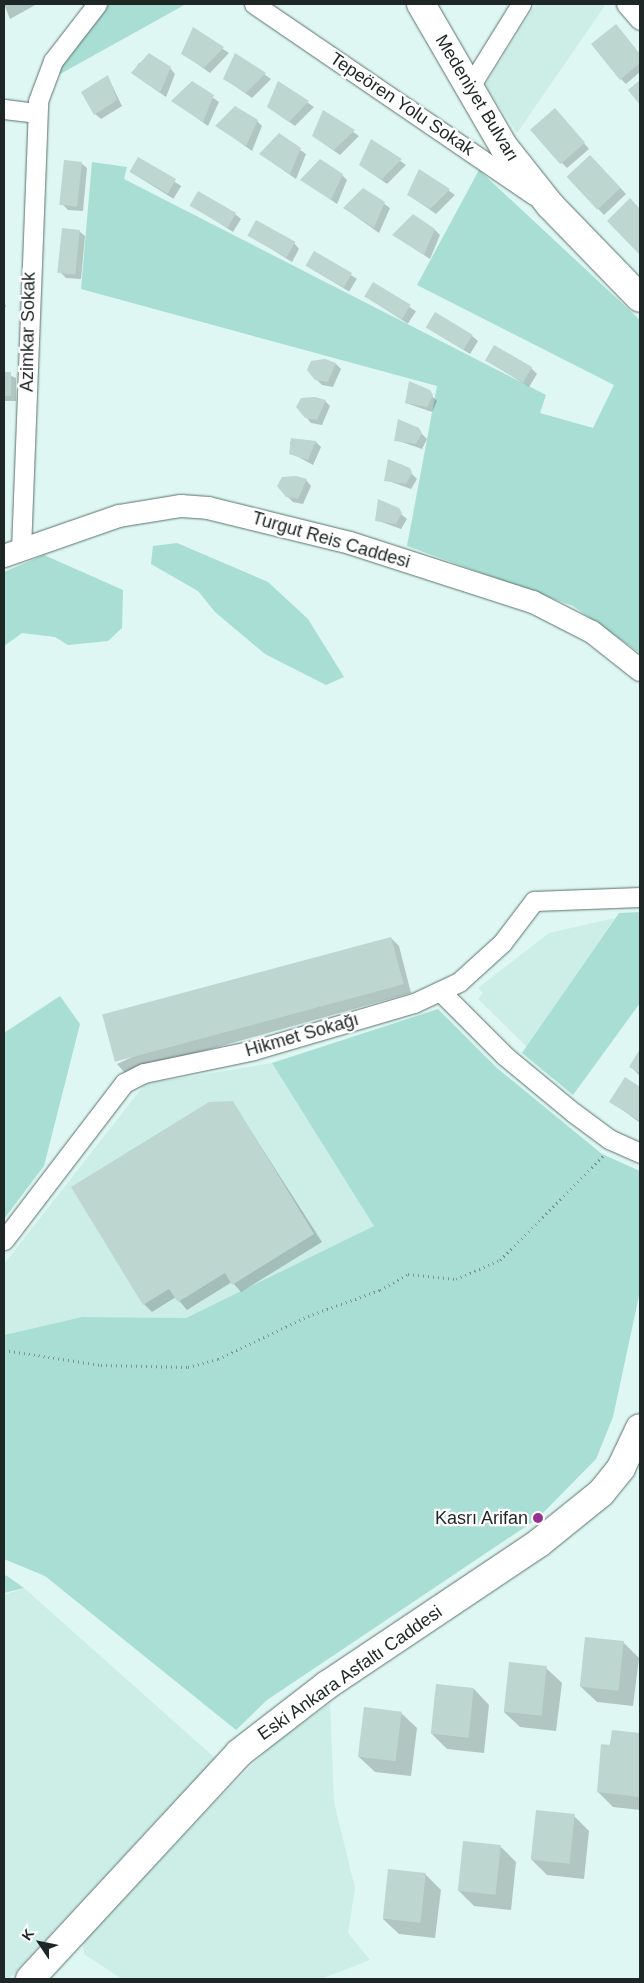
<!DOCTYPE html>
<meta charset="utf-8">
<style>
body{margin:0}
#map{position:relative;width:644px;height:1983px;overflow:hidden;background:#def7f2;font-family:Helvetica,sans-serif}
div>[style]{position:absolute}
.built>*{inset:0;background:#cceee6}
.green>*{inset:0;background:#a8ded3}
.shadow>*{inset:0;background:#0003;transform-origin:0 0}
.building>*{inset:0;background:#bdd6d0;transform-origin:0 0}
.path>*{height:2.5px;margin-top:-1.25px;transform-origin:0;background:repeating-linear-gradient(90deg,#80928e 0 1px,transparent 0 5px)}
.roads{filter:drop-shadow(0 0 1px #5b716c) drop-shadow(0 0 1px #5b716c)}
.minor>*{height:19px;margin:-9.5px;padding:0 9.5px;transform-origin:9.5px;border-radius:9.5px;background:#fff}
.tertiary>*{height:22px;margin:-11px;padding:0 11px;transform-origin:11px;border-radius:11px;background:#fff}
.primary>*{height:28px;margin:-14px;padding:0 14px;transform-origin:14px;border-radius:14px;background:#fff}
.dots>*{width:14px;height:14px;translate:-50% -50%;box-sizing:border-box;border:2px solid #fff;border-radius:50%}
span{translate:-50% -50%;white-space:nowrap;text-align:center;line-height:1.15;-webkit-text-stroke:4.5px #fff;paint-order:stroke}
.street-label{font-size:18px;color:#1e2725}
.poi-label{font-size:18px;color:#1e2725}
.right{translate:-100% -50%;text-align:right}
.frame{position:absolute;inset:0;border:5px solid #1e2725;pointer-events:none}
.north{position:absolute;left:15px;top:1918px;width:50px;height:50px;-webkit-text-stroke:4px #fff;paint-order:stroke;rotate:304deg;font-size:14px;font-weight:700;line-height:20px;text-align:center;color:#1e2725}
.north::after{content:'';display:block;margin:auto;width:18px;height:22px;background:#1e2725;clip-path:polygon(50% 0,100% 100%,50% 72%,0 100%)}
</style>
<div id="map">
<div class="built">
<div style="clip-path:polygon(536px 4px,606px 4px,517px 133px,485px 85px)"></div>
<div style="clip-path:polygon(615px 918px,527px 1047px,478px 999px,483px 993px,478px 988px,549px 933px)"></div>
<div style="clip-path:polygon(272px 1063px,375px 1226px,186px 1318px,82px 1317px,4px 1335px,4px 1264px,145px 1084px)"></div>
<div style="clip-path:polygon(24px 1588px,215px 1758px,9px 1979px,4px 1979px,4px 1595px)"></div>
<div style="clip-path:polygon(330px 1703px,334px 1802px,355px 1888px,348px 1933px,370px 1960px,321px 1979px,122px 1979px,84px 1954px,83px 1942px,215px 1802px,272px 1745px)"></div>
</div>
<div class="green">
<div style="clip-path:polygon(109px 4px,186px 4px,53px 78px,69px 51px)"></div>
<div style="clip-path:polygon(92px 162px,127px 167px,124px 179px,546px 395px,540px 413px,593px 428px,614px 385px,417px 285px,479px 170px,640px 320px,640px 653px,573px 606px,407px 546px,437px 386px,81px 289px)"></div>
<div style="clip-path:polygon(177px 543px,268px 582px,308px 619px,344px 677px,326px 685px,265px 654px,215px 612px,198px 591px,151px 564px,153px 546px)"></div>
<div style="clip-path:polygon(44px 555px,123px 590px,122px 628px,108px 641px,68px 645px,55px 637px,22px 633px,4px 646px,4px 572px)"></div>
<div style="clip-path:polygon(640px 912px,640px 1003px,573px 1095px,522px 1053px,619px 913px)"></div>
<div style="clip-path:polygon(60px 996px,80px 1024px,44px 1166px,4px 1219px,4px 1033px)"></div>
<div style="clip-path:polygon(438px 1009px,497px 1068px,602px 1154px,640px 1171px,640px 1291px,613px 1417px,596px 1459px,537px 1519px,267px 1700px,236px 1730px,45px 1576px,4px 1559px,4px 1335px,82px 1317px,186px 1318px,374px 1226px,272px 1063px)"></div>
<div style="clip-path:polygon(4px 1575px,7px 1576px,24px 1588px,4px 1593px)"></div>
</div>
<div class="shadow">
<div style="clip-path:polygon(4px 4px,37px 4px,10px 19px)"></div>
<div style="clip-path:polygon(193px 29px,229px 53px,210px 73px,182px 53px)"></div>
<div style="clip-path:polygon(621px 31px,640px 55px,640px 72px,626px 84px,621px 79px)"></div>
<div style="clip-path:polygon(235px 54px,271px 79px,252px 98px,225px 79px)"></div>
<div style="clip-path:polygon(139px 63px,170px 68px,175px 74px,166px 97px,132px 73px)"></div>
<div style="clip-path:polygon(108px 77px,122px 106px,101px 119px,95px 114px)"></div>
<div style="clip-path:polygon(192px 83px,219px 102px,208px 126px,173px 101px)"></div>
<div style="clip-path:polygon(279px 83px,314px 107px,295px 126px,268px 107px)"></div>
<div style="clip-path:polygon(324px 112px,359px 136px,340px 155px,313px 136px)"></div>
<div style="clip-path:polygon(560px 115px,589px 149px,567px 168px,562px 163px)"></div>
<div style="clip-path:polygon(257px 121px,262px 126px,252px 151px,217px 126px)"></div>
<div style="clip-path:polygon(279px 135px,306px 154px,296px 179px,260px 154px)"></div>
<div style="clip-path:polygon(371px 141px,406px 165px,387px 184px,361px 165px)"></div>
<div style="left:138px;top:159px;width:51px;height:15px;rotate:32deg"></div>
<div style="clip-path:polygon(596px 162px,626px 194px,604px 215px,568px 177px)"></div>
<div style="clip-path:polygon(81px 163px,87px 168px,83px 211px,68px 210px,62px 204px)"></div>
<div style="clip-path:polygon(420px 170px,455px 195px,436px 214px,409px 195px)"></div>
<div style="clip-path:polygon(342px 175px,347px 180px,337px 204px,302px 180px)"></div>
<div style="clip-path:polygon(363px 189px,390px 208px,379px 233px,344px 208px)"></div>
<div style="clip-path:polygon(630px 200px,640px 210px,640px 253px,609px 221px)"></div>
<div style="clip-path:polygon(191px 205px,235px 214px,241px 219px,233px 232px)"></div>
<div style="clip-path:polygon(435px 230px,440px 235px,430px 259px,394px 235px)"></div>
<div style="clip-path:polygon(79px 231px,85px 236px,81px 279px,66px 278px,60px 272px)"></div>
<div style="clip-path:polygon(249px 235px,294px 243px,299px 249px,292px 262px)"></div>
<div style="left:314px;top:253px;width:50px;height:15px;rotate:31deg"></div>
<div style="left:374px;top:284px;width:50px;height:15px;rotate:33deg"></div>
<div style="left:4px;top:303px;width:4px;height:22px;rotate:56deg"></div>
<div style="clip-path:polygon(427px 327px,472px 336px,478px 341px,470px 354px)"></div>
<div style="clip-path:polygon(486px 360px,531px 368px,537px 374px,529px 387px)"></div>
<div style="clip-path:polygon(336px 364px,341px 369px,333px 387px,322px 385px,316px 379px)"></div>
<div style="clip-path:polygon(4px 373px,16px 378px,16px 401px,4px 401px)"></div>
<div style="clip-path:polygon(432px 396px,437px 401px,432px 412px,406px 403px)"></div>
<div style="clip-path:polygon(325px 401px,330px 406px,322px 425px,311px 423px,306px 417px)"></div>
<div style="clip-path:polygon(422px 434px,427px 439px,422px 449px,396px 440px)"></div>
<div style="clip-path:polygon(290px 442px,316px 442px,321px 447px,313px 465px,291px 453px)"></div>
<div style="clip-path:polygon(412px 474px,417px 479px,411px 489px,386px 480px)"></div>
<div style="clip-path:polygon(306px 480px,311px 486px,303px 504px,293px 502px,287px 496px)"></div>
<div style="clip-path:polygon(401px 514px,407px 519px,401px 529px,376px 520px)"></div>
<div style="clip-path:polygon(391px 938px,399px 946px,411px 993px,125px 1073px,117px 1064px)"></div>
<div style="clip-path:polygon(640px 1051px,640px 1076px,631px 1067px)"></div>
<div style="clip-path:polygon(625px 1078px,640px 1088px,640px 1123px,611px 1101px)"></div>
<div style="clip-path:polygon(233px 1103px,322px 1242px,241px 1292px,232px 1282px,187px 1310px,176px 1297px,152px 1312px,144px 1304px)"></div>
<div style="clip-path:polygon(623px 1642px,639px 1658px,633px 1706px,597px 1702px,581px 1687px)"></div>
<div style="clip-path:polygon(546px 1668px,562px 1683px,556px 1731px,520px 1727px,504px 1712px)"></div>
<div style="clip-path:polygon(437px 1685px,474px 1689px,489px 1705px,484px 1753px,447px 1749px,432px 1734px)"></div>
<div style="clip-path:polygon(401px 1713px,417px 1728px,411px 1776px,375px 1772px,359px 1757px)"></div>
<div style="clip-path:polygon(613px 1731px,640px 1734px,640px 1810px,613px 1807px,598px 1792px)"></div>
<div style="clip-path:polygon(574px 1816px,589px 1831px,584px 1879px,547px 1875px,532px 1860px)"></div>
<div style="clip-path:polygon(501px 1847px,516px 1862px,511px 1910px,474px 1906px,459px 1891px)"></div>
<div style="clip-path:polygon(425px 1874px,441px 1890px,435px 1938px,399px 1934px,383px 1919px)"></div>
</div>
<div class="building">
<div style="clip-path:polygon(616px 24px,640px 54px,640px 63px,620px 80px,591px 44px)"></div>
<div style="clip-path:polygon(193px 27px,224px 47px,204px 68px,181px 54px)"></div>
<div style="clip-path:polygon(149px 53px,171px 67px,160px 93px,131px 73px)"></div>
<div style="clip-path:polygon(235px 53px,266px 73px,246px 93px,223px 79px)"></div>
<div style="clip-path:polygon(108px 75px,117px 100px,94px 115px,81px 92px)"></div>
<div style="clip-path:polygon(640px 80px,640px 105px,628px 90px)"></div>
<div style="clip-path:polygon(192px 81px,214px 95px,203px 122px,171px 101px)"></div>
<div style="clip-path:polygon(278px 81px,309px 101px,289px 122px,267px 107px)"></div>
<div style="clip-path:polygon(235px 106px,258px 120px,246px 146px,215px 126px)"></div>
<div style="left:555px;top:108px;width:46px;height:33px;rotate:49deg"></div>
<div style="clip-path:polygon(323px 110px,355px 130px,334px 150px,312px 136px)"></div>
<div style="clip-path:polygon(279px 133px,301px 148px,290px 174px,259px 154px)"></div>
<div style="clip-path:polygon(371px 139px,402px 159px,381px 180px,359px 165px)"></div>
<div style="left:590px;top:155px;width:45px;height:32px;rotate:47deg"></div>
<div style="left:138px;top:157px;width:44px;height:17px;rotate:30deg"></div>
<div style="clip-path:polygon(320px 159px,343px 174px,331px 200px,300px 180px)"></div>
<div style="left:64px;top:160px;width:18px;height:45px;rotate:6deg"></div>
<div style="clip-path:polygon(419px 169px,450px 189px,430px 209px,407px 195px)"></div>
<div style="clip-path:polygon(363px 188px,385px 202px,374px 228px,343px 208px)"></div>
<div style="left:198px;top:191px;width:44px;height:17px;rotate:30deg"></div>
<div style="clip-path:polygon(630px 198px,640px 209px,639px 254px,607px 221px)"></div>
<div style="clip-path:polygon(413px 214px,435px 229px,424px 255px,392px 235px)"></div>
<div style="left:256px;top:220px;width:45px;height:18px;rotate:29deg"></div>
<div style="left:62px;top:228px;width:18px;height:45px;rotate:6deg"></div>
<div style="left:314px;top:251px;width:44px;height:17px;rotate:30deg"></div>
<div style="left:373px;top:282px;width:44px;height:17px;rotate:31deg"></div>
<div style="left:435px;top:312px;width:44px;height:18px;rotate:31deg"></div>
<div style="left:494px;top:345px;width:44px;height:18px;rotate:30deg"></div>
<div style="clip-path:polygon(325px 359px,336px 363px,328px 382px,315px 380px,307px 370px,311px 361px)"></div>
<div style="left:4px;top:372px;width:7px;height:24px"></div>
<div style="clip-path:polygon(409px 381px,430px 390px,433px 395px,427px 407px,405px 403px)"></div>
<div style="clip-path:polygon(315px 397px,326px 400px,317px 420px,305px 418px,296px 407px,301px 398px)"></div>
<div style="clip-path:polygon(398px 419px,419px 428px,422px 433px,416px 444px,394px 441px)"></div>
<div style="clip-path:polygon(291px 438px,316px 441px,308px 460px,289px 454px)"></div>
<div style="clip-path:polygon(388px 459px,410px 468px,412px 473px,406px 484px,384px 481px)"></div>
<div style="clip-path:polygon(296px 476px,307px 479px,298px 499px,286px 497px,277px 486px,282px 477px)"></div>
<div style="clip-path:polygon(378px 499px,399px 508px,402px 513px,396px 524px,375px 521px)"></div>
<div style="left:391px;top:937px;width:49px;height:299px;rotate:75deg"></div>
<div style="clip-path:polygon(640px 1049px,640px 1073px,629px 1067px)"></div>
<div style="clip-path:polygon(625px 1077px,640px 1087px,640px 1121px,609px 1102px)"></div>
<div style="clip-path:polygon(233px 1101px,314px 1234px,232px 1285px,225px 1273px,178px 1302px,169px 1289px,143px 1305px,71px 1187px,209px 1102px)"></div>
<div style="left:585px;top:1637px;width:39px;height:50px;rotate:6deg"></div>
<div style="left:509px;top:1662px;width:38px;height:50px;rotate:6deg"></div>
<div style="left:436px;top:1684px;width:38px;height:50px;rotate:6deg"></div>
<div style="left:364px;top:1707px;width:38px;height:50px;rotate:7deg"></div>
<div style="clip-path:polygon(612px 1730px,640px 1733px,640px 1797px,597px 1792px,601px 1744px,610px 1745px)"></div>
<div style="left:536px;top:1810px;width:39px;height:50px;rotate:6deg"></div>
<div style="left:463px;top:1841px;width:38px;height:50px;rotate:6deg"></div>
<div style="left:388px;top:1869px;width:38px;height:50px;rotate:6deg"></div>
</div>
<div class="path">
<div style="left:4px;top:1350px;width:98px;rotate:8.8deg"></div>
<div style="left:101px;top:1365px;width:87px;rotate:1.3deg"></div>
<div style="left:188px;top:1367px;width:31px;rotate:-15deg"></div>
<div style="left:218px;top:1359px;width:100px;rotate:-25.5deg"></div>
<div style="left:308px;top:1316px;width:77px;rotate:-19.9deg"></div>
<div style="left:380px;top:1290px;width:32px;rotate:-30deg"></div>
<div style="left:408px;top:1274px;width:48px;rotate:5.9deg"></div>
<div style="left:456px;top:1279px;width:48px;rotate:-23.4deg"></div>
<div style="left:500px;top:1260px;width:149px;rotate:-45.3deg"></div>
</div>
<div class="roads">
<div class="minor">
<div style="left:254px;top:4px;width:339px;rotate:34.3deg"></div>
<div style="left:626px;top:4px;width:21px;rotate:49deg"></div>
<div style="left:469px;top:88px;width:99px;rotate:-58.2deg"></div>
<div style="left:4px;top:109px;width:32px;rotate:7deg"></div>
<div style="left:21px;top:550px;width:449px;rotate:-87.8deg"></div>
<div style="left:38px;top:101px;width:43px;rotate:-69.4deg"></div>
<div style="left:53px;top:61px;width:72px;rotate:-52.3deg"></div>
<div style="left:440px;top:991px;width:92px;rotate:45deg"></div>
<div style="left:505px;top:1056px;width:89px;rotate:39.6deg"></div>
<div style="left:574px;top:1113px;width:44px;rotate:36.6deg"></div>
<div style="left:609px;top:1139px;width:34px;rotate:24deg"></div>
<div style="left:4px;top:1240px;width:198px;rotate:-52.6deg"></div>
<div style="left:124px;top:1083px;width:22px;rotate:-27deg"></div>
<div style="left:144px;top:1073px;width:112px;rotate:-11.8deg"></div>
<div style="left:254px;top:1050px;width:167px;rotate:-16.4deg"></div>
<div style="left:414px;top:1003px;width:50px;rotate:-25deg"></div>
<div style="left:459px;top:982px;width:58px;rotate:-42.2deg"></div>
<div style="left:502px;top:943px;width:53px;rotate:-52.7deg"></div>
<div style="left:534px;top:901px;width:106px;rotate:-2.2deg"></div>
</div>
<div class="tertiary">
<div style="left:4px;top:556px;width:122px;rotate:-19.2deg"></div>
<div style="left:119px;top:516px;width:63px;rotate:-9.2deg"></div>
<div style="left:181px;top:506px;width:27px;rotate:4deg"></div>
<div style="left:208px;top:508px;width:146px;rotate:13.8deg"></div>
<div style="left:350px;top:543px;width:192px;rotate:17.9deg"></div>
<div style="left:533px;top:602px;width:66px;rotate:27deg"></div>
<div style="left:592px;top:632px;width:61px;rotate:38.4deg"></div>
</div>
<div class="primary">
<div style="left:421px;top:4px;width:165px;rotate:59.9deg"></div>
<div style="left:504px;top:147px;width:74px;rotate:51.6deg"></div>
<div style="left:550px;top:205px;width:129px;rotate:45.9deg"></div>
<div style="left:30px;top:1979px;width:308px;rotate:-47.2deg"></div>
<div style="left:239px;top:1753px;width:111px;rotate:-37.7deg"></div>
<div style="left:327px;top:1685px;width:255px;rotate:-33.8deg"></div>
<div style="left:539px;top:1543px;width:80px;rotate:-38.9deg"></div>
<div style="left:601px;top:1493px;width:32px;rotate:-51deg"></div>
<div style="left:621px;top:1468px;width:44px;rotate:-64.6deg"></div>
</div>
</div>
<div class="dots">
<div style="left:538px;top:1518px;background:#982f92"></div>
</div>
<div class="street-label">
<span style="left:477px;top:98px;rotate:59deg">Medeniyet Bulvarı</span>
<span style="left:402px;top:104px;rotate:34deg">Tepeören Yolu Sokak</span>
<span style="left:28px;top:332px;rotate:-89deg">Azimkar Sokak</span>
<span style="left:331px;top:540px;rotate:16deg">Turgut Reis Caddesi</span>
<span style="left:302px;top:1035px;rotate:-16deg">Hikmet Sokağı</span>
<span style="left:350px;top:1673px;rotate:-35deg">Eski Ankara Asfaltı Caddesi</span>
</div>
<div class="poi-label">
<span class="right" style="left:528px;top:1518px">Kasrı Arifan</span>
</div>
<div class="frame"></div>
<div class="north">K</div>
</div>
